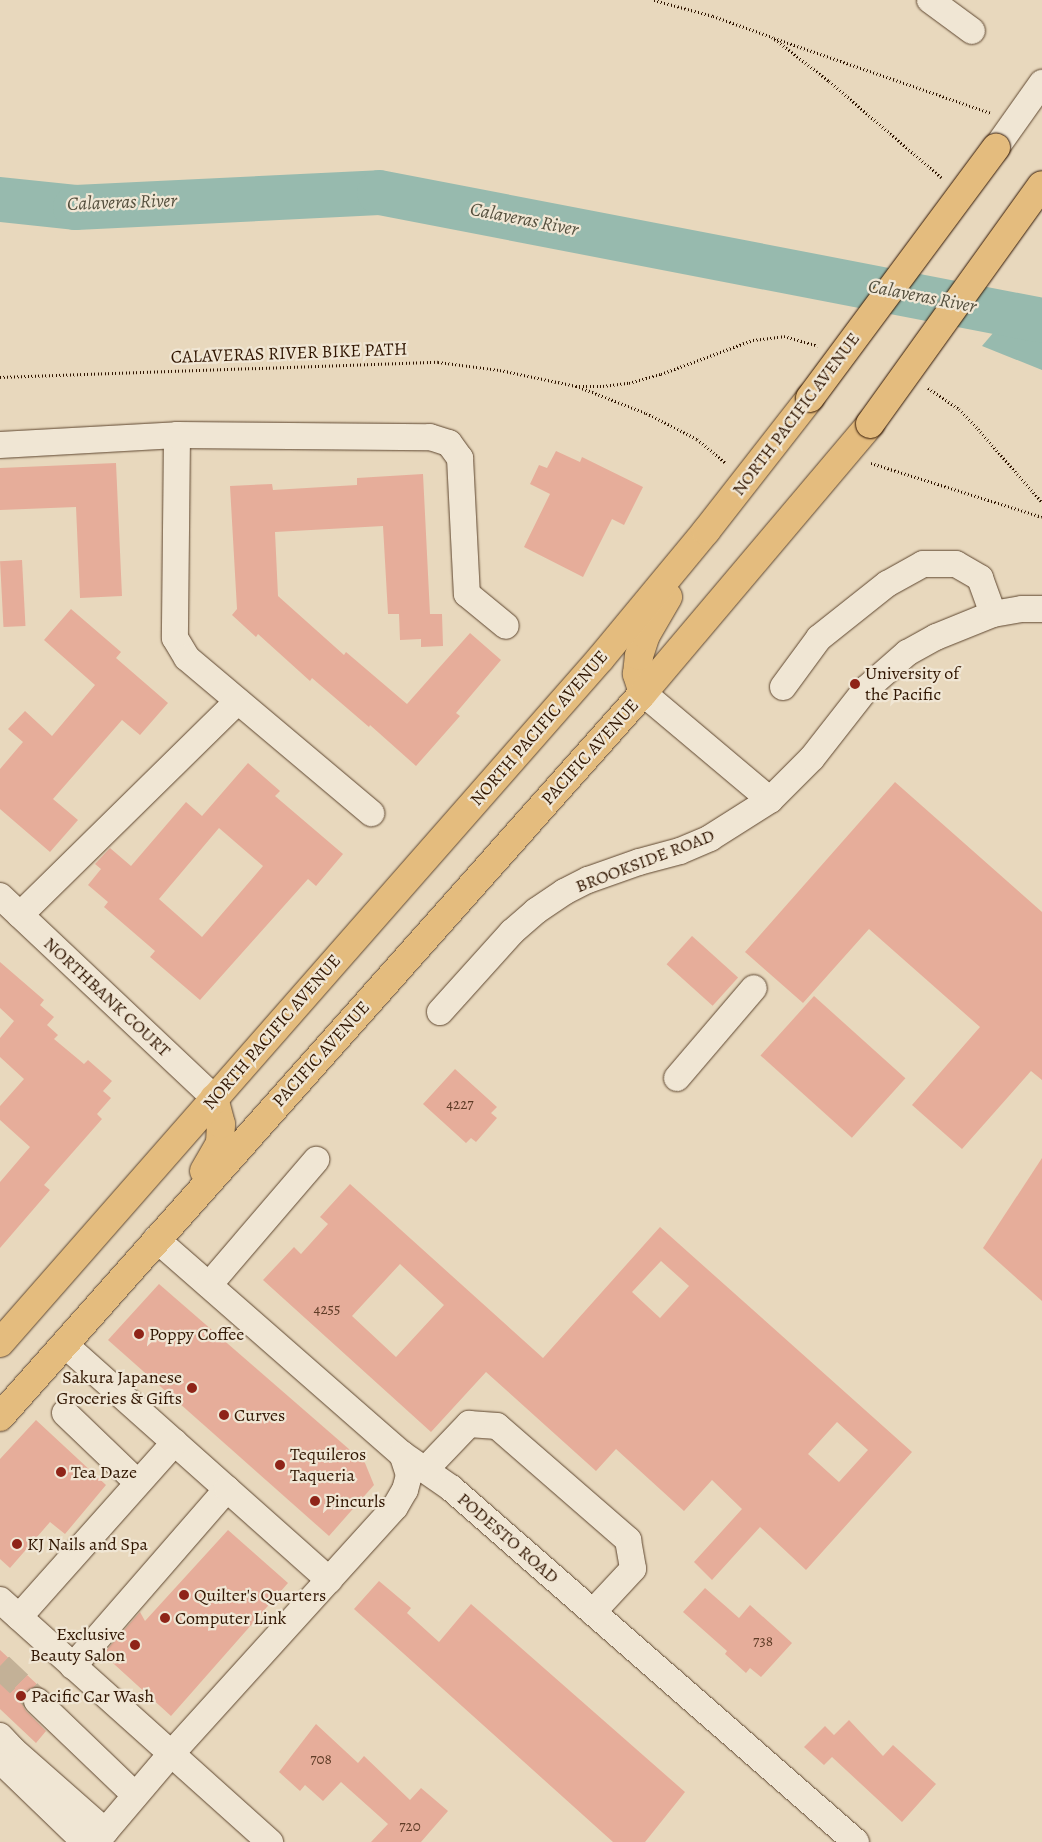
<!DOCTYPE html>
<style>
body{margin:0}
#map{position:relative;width:1042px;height:1842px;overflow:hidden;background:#e8d8bd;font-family:Alegreya,serif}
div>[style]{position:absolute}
.water>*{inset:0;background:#97baae}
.river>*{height:45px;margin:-22.5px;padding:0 22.5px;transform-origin:22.5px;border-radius:22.5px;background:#97baae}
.building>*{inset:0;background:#e6ad9a;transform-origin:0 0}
.minor-tunnel>*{height:26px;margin-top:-13px;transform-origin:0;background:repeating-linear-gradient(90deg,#c3b197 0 26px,transparent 0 39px)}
.path>*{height:3px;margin-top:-1.5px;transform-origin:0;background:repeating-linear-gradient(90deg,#301500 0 1px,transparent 0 3.5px)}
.roads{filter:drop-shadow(0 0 1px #5e462f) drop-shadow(0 0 1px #5e462f)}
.minor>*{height:26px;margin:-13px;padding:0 13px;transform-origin:13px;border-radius:13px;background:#f0e6d4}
.major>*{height:28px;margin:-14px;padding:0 14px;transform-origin:14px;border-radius:14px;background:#e4bc7e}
.bridges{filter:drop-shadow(0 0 1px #301500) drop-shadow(0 0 1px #301500)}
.major-bridge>*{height:28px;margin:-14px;padding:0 14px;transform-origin:14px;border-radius:14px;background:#e4bc7e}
.dots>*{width:14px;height:14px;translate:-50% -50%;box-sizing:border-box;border:2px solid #f0e6d4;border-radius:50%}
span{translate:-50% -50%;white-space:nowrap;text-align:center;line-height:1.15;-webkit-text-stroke:4.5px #f0e6d4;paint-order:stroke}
.number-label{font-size:15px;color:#5e3b26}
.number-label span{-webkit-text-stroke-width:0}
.street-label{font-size:18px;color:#301500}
.poi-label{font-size:18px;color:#301500}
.left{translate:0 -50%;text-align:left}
.right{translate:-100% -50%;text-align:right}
.water-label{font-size:19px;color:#544f3d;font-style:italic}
</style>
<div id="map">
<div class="water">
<div style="clip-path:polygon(1017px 305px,1042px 315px,1042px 370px,982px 346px)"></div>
</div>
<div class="river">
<div style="left:0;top:199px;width:75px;rotate:6.1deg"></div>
<div style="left:75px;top:207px;width:304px;rotate:-2.8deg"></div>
<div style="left:379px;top:192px;width:675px;rotate:10.93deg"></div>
</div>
<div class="building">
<div style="clip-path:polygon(556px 451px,580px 462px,582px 457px,643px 487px,624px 525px,612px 519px,583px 577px,524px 547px,550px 494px,530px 484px,539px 465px,547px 468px)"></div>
<div style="clip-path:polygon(116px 463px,122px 596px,80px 598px,76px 507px,0 510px,0 468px)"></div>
<div style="clip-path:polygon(423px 474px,430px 614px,442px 614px,443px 646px,421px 647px,421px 639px,400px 640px,399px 614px,388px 614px,383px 526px,275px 532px,278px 596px,344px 655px,346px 652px,407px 704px,470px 633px,501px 660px,456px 713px,460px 716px,416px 766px,370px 725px,369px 727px,312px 678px,310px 681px,258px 634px,256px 637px,232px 615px,237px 609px,230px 486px,272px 484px,273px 490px,357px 485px,357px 478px)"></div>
<div style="left:22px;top:560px;width:66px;height:22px;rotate:87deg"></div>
<div style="clip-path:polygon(71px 609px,121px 652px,116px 658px,168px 703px,140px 735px,122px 720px,53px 799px,78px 820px,50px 852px,0 809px,0 769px,23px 742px,8px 729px,25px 711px,52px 736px,95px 685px,44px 640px)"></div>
<div style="clip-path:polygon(evenodd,248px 763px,280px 791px,275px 796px,343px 854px,316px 886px,308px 879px,200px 1000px,150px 957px,155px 951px,104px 907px,108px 902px,88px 885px,101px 869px,95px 864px,110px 848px,131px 866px,186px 802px,202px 816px,248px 763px,219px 828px,263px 866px,202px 937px,159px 899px,219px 828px)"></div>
<div style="clip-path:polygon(895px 782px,1042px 912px,1042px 1080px,1031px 1071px,962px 1149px,912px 1105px,980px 1027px,869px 929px,803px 1003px,745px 952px)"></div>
<div style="left:692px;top:936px;width:62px;height:38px;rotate:42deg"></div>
<div style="clip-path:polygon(0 962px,44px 1000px,40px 1005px,54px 1017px,47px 1025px,58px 1035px,54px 1039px,84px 1064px,88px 1060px,112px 1081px,103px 1091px,111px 1098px,97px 1114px,102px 1119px,44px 1185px,50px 1190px,0 1248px,0 1182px,30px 1147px,0 1120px,0 1106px,24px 1079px,0 1057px,0 1038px,14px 1021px,0 1008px)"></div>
<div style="left:814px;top:996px;width:123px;height:80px;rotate:42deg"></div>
<div style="clip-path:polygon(455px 1069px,497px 1107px,491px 1113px,497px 1118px,476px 1142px,471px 1138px,466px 1143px,423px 1104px)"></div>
<div style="clip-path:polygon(1042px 1158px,1042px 1301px,983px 1248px)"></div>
<div style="clip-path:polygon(evenodd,350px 1184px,543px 1358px,660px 1227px,912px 1452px,806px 1570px,760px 1527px,712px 1580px,694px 1562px,742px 1509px,712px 1480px,684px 1511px,616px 1449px,596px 1471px,486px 1372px,431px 1432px,263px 1280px,294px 1247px,301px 1254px,328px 1224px,320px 1217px,350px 1184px,661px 1261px,689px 1286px,660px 1318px,632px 1292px,661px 1261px,350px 1184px,400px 1264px,444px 1305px,396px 1357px,352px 1316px,400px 1264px,350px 1184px,837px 1422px,868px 1450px,839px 1482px,808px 1454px,837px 1422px)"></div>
<div style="clip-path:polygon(159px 1284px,365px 1463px,374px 1485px,329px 1536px,108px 1340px)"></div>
<div style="clip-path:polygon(36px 1420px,106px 1485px,65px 1534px,50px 1522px,10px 1568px,0 1559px,0 1459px)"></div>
<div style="clip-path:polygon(228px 1530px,288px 1583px,171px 1716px,103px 1654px,140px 1612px,145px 1621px)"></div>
<div style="clip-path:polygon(379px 1581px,411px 1608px,407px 1613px,439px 1642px,471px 1604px,685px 1792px,645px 1842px,613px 1842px,354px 1609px)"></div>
<div style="clip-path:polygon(705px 1588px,739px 1618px,750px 1605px,792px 1643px,761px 1677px,750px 1668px,746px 1673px,725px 1654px,727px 1651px,683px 1612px)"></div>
<div style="clip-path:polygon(0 1650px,39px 1686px,27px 1690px,22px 1698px,23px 1706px,26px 1711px,46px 1731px,36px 1743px,0 1709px)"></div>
<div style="clip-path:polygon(849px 1720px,883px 1756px,893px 1745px,936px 1784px,902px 1822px,832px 1757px,824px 1765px,804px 1747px,825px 1726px,834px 1735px)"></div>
<div style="clip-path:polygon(316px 1724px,358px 1763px,364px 1756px,410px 1800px,421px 1788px,448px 1811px,421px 1842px,371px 1842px,388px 1824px,341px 1782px,323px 1801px,305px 1785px,300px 1791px,279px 1772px)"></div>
</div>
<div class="minor-tunnel">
<div style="left:0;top:1666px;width:51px;rotate:43.4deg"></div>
</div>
<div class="path">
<div style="left:654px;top:0;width:61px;rotate:15.2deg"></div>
<div style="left:713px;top:16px;width:63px;rotate:19.6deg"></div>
<div style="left:772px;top:37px;width:72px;rotate:37.7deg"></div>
<div style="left:829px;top:81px;width:148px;rotate:40.6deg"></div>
<div style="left:774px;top:38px;width:229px;rotate:19.1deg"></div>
<div style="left:0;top:377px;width:438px;rotate:-2deg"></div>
<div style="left:438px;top:362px;width:63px;rotate:7.4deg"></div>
<div style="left:500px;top:370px;width:78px;rotate:11.9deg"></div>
<div style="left:576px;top:386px;width:27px"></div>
<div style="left:603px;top:386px;width:26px;rotate:-7deg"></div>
<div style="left:629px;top:383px;width:33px;rotate:-16deg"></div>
<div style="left:661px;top:374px;width:98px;rotate:-20.3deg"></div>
<div style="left:753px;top:340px;width:31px;rotate:-7deg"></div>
<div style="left:784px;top:336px;width:35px;rotate:16deg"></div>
<div style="left:579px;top:387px;width:72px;rotate:21.2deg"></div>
<div style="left:646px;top:413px;width:57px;rotate:27deg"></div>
<div style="left:697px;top:439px;width:38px;rotate:40deg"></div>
<div style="left:928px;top:388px;width:37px;rotate:34deg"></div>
<div style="left:959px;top:409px;width:28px;rotate:46deg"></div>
<div style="left:978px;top:429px;width:97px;rotate:48.8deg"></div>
<div style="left:871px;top:463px;width:179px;rotate:17.5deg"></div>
</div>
<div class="roads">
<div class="minor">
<div style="left:930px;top:0;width:52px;rotate:36.4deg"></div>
<div style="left:996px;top:148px;width:80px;rotate:-54.7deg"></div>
<div style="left:177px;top:435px;width:203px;rotate:90.6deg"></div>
<div style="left:175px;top:638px;width:23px;rotate:59deg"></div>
<div style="left:187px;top:658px;width:241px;rotate:40.1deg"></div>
<div style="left:0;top:445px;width:177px;rotate:-3.2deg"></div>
<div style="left:177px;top:435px;width:253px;rotate:0.5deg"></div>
<div style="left:430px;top:437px;width:20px;rotate:18deg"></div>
<div style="left:449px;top:443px;width:19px;rotate:54deg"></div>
<div style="left:460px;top:458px;width:136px;rotate:87.1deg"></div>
<div style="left:467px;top:594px;width:50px;rotate:39.4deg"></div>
<div style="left:783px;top:687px;width:61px;rotate:-53.7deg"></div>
<div style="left:819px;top:638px;width:87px;rotate:-38.5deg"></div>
<div style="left:887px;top:584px;width:41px;rotate:-29.1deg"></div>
<div style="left:923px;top:564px;width:33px"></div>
<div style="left:956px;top:564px;width:28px;rotate:30deg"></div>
<div style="left:980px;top:578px;width:38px;rotate:70deg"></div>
<div style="left:643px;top:693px;width:166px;rotate:40.1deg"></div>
<div style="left:0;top:896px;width:294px;rotate:43.3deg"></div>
<div style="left:20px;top:915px;width:305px;rotate:-44.5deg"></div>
<div style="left:440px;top:1012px;width:108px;rotate:-48deg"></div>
<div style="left:512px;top:932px;width:32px;rotate:-41deg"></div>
<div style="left:536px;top:911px;width:34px;rotate:-34deg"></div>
<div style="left:564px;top:892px;width:27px;rotate:-27deg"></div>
<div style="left:588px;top:880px;width:54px;rotate:-19.4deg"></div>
<div style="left:639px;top:862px;width:42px;rotate:-15deg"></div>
<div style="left:680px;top:851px;width:33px;rotate:-23deg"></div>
<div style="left:710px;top:838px;width:71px;rotate:-32.3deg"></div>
<div style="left:770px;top:800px;width:59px;rotate:-45deg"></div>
<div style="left:812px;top:758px;width:88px;rotate:-52deg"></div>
<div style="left:866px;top:689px;width:55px;rotate:-41.3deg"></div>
<div style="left:907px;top:653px;width:33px;rotate:-29deg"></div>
<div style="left:936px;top:637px;width:61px;rotate:-22deg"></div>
<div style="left:993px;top:614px;width:29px;rotate:-10deg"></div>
<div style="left:1022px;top:609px;width:20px"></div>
<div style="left:677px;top:1078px;width:118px;rotate:-49.5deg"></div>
<div style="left:156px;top:1239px;width:327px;rotate:41.2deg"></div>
<div style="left:402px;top:1454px;width:60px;rotate:34.8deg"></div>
<div style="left:451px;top:1488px;width:538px;rotate:41.16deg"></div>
<div style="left:209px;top:1285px;width:165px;rotate:-49.4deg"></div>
<div style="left:64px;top:1344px;width:218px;rotate:41.7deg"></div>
<div style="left:227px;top:1489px;width:235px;rotate:131deg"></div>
<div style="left:65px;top:1413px;width:101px;rotate:43.8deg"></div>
<div style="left:425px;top:1470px;width:64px;rotate:-46.3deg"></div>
<div style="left:469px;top:1424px;width:28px;rotate:4deg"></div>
<div style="left:497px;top:1426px;width:174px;rotate:41deg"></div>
<div style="left:628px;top:1540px;width:29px;rotate:80deg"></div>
<div style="left:633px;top:1569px;width:59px;rotate:132.9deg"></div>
<div style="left:227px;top:1489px;width:137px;rotate:41.7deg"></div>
<div style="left:0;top:1600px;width:363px;rotate:41.9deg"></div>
<div style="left:19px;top:1617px;width:234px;rotate:-48.3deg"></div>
<div style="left:37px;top:1701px;width:136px;rotate:43.8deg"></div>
<div style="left:0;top:1736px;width:19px;rotate:47deg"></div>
<div style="left:13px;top:1750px;width:123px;rotate:41.4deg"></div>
<div style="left:6px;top:1766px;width:110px;rotate:43.9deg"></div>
<div style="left:96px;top:1842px;width:116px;rotate:-49.6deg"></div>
<div style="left:171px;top:1754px;width:333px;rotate:-47.8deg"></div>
<div style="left:395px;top:1507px;width:20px;rotate:-60deg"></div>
<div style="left:405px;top:1490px;width:16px;rotate:-75deg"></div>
<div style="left:409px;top:1475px;width:22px;rotate:-108deg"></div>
</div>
<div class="major">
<div style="left:643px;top:693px;width:20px;rotate:-108deg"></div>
<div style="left:637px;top:674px;width:18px;rotate:-84deg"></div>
<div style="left:639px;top:656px;width:22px;rotate:-72deg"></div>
<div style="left:646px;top:635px;width:44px;rotate:-59.9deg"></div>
<div style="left:204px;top:1171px;width:32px;rotate:-60deg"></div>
<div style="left:220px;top:1143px;width:19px;rotate:-87deg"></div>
<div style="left:221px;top:1124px;width:27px;rotate:-105deg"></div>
<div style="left:0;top:1343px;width:911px;rotate:-48.74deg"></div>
<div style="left:601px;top:658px;width:165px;rotate:-50.4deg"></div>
<div style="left:706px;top:531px;width:169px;rotate:-52deg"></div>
<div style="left:0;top:1417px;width:968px;rotate:-48.39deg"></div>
<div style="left:643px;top:693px;width:352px;rotate:-49.8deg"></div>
</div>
</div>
<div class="bridges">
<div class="major-bridge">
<div style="left:810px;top:398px;width:312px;rotate:-53.4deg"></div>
<div style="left:870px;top:424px;width:294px;rotate:-54.3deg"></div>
</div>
</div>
<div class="dots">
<div style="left:855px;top:684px;background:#8f2418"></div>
<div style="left:139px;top:1334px;background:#8f2418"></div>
<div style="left:192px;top:1388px;background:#8f2418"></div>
<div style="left:224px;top:1415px;background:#8f2418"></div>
<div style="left:280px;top:1465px;background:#8f2418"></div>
<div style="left:61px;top:1472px;background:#8f2418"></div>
<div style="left:315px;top:1501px;background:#8f2418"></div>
<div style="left:17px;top:1544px;background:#8f2418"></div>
<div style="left:184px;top:1595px;background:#8f2418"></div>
<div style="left:165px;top:1618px;background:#8f2418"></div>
<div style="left:135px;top:1645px;background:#8f2418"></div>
<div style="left:21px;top:1696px;background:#8f2418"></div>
</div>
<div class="number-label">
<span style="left:460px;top:1105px">4227</span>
<span style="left:327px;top:1310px">4255</span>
<span style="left:763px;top:1642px">738</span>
<span style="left:321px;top:1760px">708</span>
<span style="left:410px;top:1827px">720</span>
</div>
<div class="street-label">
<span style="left:289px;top:353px;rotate:-2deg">CALAVERAS RIVER BIKE PATH</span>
<span style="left:796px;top:414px;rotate:-53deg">NORTH PACIFIC AVENUE</span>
<span style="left:539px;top:728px;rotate:-49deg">NORTH PACIFIC AVENUE</span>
<span style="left:590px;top:752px;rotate:-48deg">PACIFIC AVENUE</span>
<span style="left:645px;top:861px;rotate:-21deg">BROOKSIDE ROAD</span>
<span style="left:107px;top:997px;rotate:43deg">NORTHBANK COURT</span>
<span style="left:272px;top:1032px;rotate:-49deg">NORTH PACIFIC AVENUE</span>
<span style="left:321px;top:1054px;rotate:-48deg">PACIFIC AVENUE</span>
<span style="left:508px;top:1538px;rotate:41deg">PODESTO ROAD</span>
</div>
<div class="poi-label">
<span class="left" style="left:865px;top:684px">University of<br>the Pacific</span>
<span class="left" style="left:149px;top:1334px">Poppy Coffee</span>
<span class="right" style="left:182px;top:1388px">Sakura Japanese<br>Groceries &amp; Gifts</span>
<span class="left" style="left:234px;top:1415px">Curves</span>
<span class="left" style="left:290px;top:1465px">Tequileros<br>Taqueria</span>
<span class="left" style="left:71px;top:1472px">Tea Daze</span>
<span class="left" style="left:325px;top:1501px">Pincurls</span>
<span class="left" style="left:27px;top:1544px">KJ Nails and Spa</span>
<span class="left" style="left:194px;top:1595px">Quilter's Quarters</span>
<span class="left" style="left:175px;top:1618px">Computer Link</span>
<span class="right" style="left:125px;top:1645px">Exclusive<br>Beauty Salon</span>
<span class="left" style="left:31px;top:1696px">Pacific Car Wash</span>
</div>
<div class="water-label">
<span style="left:122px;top:203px;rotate:-2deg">Calaveras River</span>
<span style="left:524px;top:220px;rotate:11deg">Calaveras River</span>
<span style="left:922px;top:297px;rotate:11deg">Calaveras River</span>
</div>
</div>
